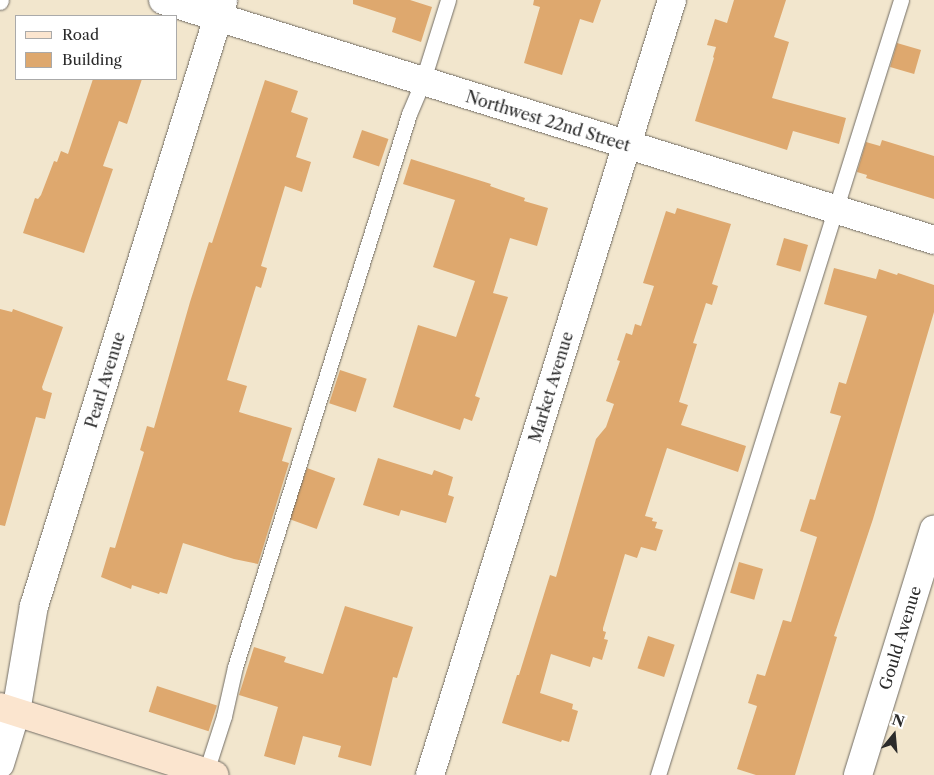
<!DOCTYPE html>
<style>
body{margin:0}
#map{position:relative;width:934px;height:775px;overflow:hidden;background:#f2e6cd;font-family:"Libre Caslon Text",serif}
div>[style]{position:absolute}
.building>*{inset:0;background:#dea86e;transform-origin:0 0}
.roads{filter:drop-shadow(0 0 1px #716c64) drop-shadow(0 0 1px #716c64)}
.lane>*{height:15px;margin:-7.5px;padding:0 7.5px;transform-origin:7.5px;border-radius:7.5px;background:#fff}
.street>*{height:28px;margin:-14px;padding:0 14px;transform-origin:14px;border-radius:14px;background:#fff}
.secondary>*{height:28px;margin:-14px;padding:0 14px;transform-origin:14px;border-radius:14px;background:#fbe5cf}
span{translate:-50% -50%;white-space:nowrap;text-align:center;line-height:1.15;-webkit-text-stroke:4.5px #fff;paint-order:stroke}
.street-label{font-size:16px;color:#2b2b2b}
.legend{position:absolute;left:15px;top:15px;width:162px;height:65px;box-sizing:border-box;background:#fff;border:1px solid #aaa;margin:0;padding:6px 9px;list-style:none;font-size:15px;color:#2b2b2b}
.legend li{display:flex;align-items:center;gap:10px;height:25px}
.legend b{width:25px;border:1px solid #aaa}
.north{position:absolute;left:869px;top:710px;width:50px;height:50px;-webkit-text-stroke:4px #fff;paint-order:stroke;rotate:17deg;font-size:14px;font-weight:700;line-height:20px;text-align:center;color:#2b2b2b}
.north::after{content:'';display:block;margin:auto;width:18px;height:22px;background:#2b2b2b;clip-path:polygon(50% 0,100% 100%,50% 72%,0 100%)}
</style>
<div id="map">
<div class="building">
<div style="clip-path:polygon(353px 0,410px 0,432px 7px,421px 42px,392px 32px,396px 18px,353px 4px)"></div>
<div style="clip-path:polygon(534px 0,601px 0,593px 23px,580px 19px,562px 75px,524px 63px,540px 7px,533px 5px)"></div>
<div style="clip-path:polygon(734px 0,786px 0,774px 37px,789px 42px,772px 98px,846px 118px,839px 144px,793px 131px,787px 150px,695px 121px,714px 58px,713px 57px,716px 47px,707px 45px,715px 19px,727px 23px)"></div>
<div style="left:897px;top:43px;width:25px;height:25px;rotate:16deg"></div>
<div style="clip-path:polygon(93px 79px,142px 79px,127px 124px,119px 121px,103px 166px,113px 169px,84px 253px,23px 233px,35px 198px,38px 199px,41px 195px,54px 161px,57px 162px,61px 151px,68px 154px)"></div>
<div style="clip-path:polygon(265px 80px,298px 91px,291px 112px,308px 118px,296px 157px,311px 162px,302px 192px,285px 186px,261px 266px,267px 268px,261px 288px,256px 286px,227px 380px,247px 386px,239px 412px,292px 428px,282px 461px,289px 463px,258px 564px,234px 559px,183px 543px,167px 594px,160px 592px,159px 594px,132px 585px,131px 589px,101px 577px,110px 547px,115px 548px,144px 452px,140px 450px,147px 426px,154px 428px,190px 302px,209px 242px,212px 243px)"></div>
<div style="left:362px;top:130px;width:28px;height:29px;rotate:19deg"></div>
<div style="clip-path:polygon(882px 140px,934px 156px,934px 199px,866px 178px,867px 175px,857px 172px,866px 142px,880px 146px)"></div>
<div style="clip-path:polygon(411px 159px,491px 184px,490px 186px,504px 191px,525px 198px,524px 201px,548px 208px,537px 246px,510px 238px,493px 293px,508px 297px,475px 396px,480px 398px,472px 421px,464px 418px,460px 430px,393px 407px,418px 325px,456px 337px,475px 281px,433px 267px,455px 200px,403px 184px)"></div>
<div style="clip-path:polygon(677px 208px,731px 224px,712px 284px,718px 286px,712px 305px,706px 303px,693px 343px,697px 344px,679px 402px,688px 405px,681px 425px,746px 446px,738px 472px,667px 448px,645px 516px,653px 518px,652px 521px,657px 522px,655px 528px,663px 530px,656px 551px,641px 547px,637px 558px,625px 554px,603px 628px,603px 631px,606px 632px,604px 639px,608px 640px,602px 660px,593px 657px,590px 667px,551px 654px,540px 693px,573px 704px,572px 709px,578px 711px,569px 742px,562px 740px,561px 742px,502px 723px,517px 675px,519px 675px,550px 575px,556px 577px,596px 439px,606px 427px,614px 404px,606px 401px,620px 361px,617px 360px,626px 333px,632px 335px,635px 324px,641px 326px,654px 286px,643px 283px,666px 211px,675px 214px)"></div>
<div style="left:784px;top:238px;width:25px;height:28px;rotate:16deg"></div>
<div style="clip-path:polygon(834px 268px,876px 279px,879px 269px,897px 275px,898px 273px,934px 285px,934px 312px,873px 519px,834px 636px,837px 637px,795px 775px,756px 775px,737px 769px,757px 706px,748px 703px,757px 674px,765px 676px,783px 620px,791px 622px,817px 537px,800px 531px,810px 499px,815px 500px,840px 419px,841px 416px,830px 413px,839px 382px,846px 384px,867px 316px,824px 304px)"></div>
<div style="clip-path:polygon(0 309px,12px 312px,13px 309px,63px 327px,42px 387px,43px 390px,52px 393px,45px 419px,36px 417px,5px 526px,0 525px)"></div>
<div style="left:340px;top:370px;width:28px;height:35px;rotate:18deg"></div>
<div style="clip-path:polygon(378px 458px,432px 475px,434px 470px,453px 477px,448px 495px,454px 497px,446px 523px,401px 510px,399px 516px,363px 505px)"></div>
<div style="left:307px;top:468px;width:30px;height:54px;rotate:20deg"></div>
<div style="left:739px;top:562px;width:25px;height:32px;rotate:16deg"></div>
<div style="clip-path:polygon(345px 606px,413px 627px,397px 678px,393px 677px,371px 766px,338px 757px,341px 746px,303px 736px,295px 765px,264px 756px,278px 707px,239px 695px,254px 647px,286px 657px,284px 662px,323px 674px)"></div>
<div style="left:648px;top:636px;width:28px;height:34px;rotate:18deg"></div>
<div style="left:157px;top:686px;width:63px;height:27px;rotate:18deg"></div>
</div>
<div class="roads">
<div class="lane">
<div style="left:0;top:2px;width:2px;rotate:-63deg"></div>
<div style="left:205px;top:775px;width:62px;rotate:-72.1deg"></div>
<div style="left:224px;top:716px;width:50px;rotate:-77.3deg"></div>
<div style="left:235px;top:667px;width:580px;rotate:-72.53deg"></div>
<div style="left:409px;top:114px;width:34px;rotate:-67deg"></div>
<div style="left:422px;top:83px;width:87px;rotate:-72.6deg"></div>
<div style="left:658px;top:775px;width:812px;rotate:-72.59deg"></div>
</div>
<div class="street">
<div style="left:163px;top:0;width:807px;rotate:17.29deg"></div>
<div style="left:0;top:764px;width:54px;rotate:-72.9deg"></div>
<div style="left:16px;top:712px;width:108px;rotate:-80.4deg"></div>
<div style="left:34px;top:606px;width:634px;rotate:-72.65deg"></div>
<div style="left:430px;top:775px;width:812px;rotate:-72.66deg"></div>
<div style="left:858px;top:775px;width:257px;rotate:-72.8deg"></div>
</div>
<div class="secondary">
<div style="left:0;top:707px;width:225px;rotate:17.6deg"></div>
</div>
</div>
<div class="street-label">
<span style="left:548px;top:121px;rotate:17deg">Northwest 22nd Street</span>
<span style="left:105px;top:380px;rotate:-73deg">Pearl Avenue</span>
<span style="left:551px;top:387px;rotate:-73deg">Market Avenue</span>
<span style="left:900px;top:638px;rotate:-73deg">Gould Avenue</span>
</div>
<ul class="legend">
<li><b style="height:6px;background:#fbe5cf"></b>Road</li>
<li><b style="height:14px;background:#dea86e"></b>Building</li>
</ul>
<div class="north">N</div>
</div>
